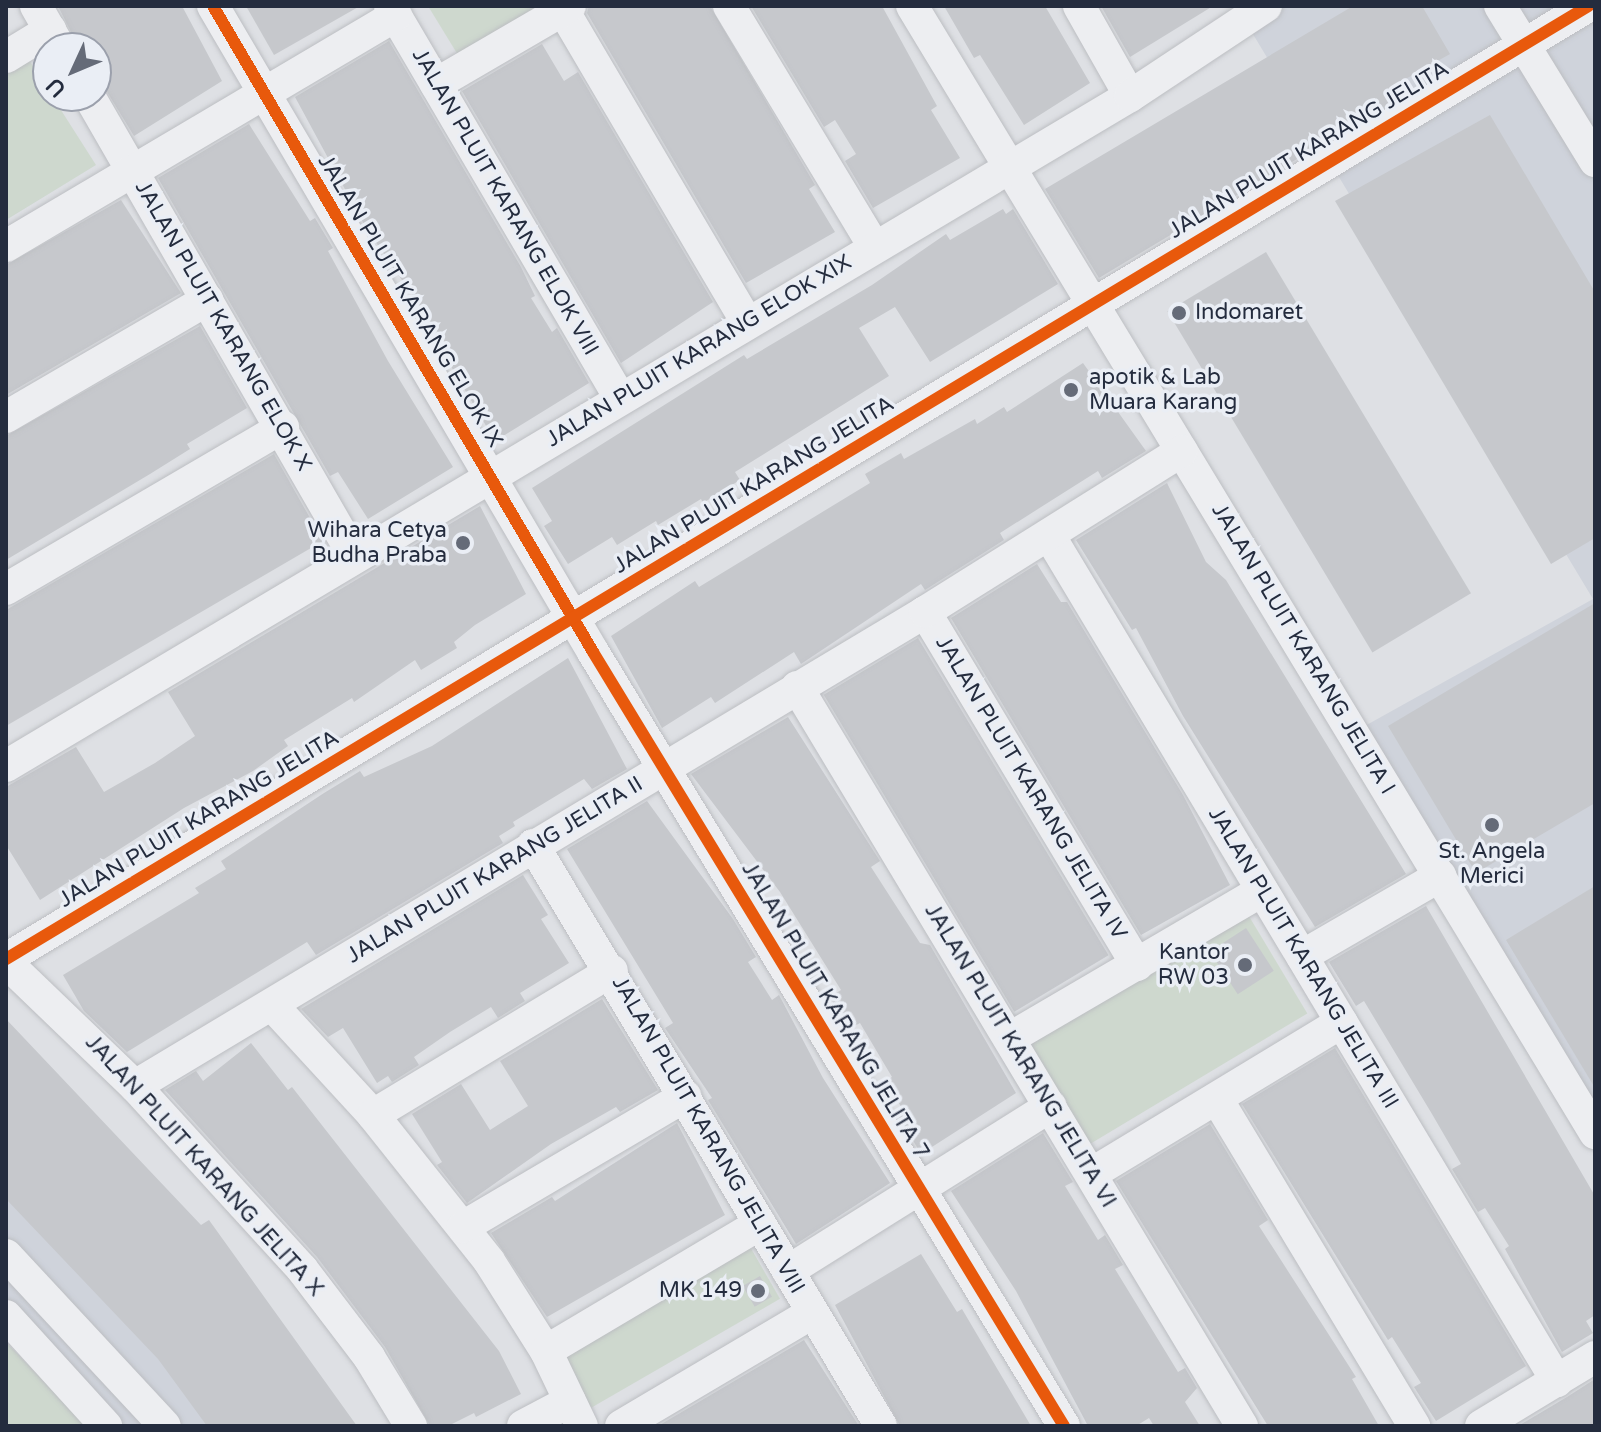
<!DOCTYPE html>
<style>
body{margin:0}
#map{position:relative;width:1601px;height:1432px;overflow:hidden;background:#dee0e4;font-family:"Varela Round",sans-serif}
div>[style]{position:absolute}
.built>*{inset:0;background:#cfd3db}
.green>*{inset:0;background:#ced8ce;transform-origin:0 0}
.building>*{inset:0;background:#c6c8cc;transform-origin:0 0}
.roads{filter:drop-shadow(0 0 2px #bcbec2) drop-shadow(0 0 2px #bcbec2)}
.minor>*{height:32px;margin:-16px;padding:0 16px;transform-origin:16px;border-radius:16px;background:#edeef1}
.cycleway>*{height:12px;margin:-6px;padding:0 6px;transform-origin:6px;border-radius:6px;background:#e8590c}
.dots>*{width:22px;height:22px;translate:-50% -50%;box-sizing:border-box;border:4px solid #eaeef5;border-radius:50%}
span{translate:-50% -50%;white-space:nowrap;text-align:center;line-height:1.15;-webkit-text-stroke:7px #eaeef5;paint-order:stroke}
.street-label{font-size:22px;color:#242c3e}
.poi-label{font-size:22px;color:#242c3e}
.left{translate:0 -50%;text-align:left}
.right{translate:-100% -50%;text-align:right}
.frame{position:absolute;inset:0;border:8px solid #242c3e;pointer-events:none}
.north{position:absolute;left:32px;top:32px;width:80px;height:80px;box-sizing:border-box;background:#eaeef5;border:2px solid #9ba0ac;border-radius:50%;rotate:226deg;font-size:22px;font-weight:700;line-height:32px;text-align:center;color:#242c3e}
.north::after{content:'';display:block;margin:auto;width:28px;height:36px;background:#656b78;clip-path:polygon(50% 0,100% 100%,50% 72%,0 100%)}
</style>
<div id="map">
<div class="built">
<div style="clip-path:polygon(1236px 6px,1595px 6px,1595px 1126px,1354px 732px,1593px 599px)"></div>
<div style="clip-path:polygon(6px 1094px,293px 1426px,75px 1426px,6px 1316px)"></div>
</div>
<div class="green">
<div style="clip-path:polygon(428px 6px,547px 6px,458px 55px)"></div>
<div style="clip-path:polygon(24px 52px,96px 165px,6px 220px,6px 64px)"></div>
<div style="left:1244px;top:908px;width:123px;height:256px;rotate:59deg"></div>
<div style="left:738px;top:1226px;width:84px;height:228px;rotate:60deg"></div>
<div style="clip-path:polygon(6px 1342px,87px 1426px,6px 1426px)"></div>
</div>
<div class="building">
<div style="clip-path:polygon(58px 6px,182px 6px,222px 81px,134px 136px,101px 82px,96px 48px,79px 48px)"></div>
<div style="clip-path:polygon(246px 6px,360px 6px,274px 55px)"></div>
<div style="clip-path:polygon(589px 6px,710px 6px,815px 185px,809px 189px,835px 232px,746px 283px,587px 13px)"></div>
<div style="clip-path:polygon(751px 6px,882px 6px,937px 106px,931px 110px,960px 158px,873px 208px,845px 161px,856px 154px,835px 120px,824px 127px)"></div>
<div style="clip-path:polygon(944px 6px,1045px 6px,1090px 83px,1024px 125px,980px 55px,974px 58px)"></div>
<div style="clip-path:polygon(1101px 6px,1213px 6px,1130px 57px)"></div>
<div style="clip-path:polygon(1353px 6px,1422px 6px,1450px 54px,1393px 86px,1400px 97px,1099px 278px,1045px 189px)"></div>
<div style="clip-path:polygon(389px 41px,521px 267px,535px 296px,531px 298px,552px 332px,557px 328px,589px 383px,495px 441px,442px 351px,448px 347px,366px 228px,295px 97px)"></div>
<div style="clip-path:polygon(542px 44px,564px 81px,578px 72px,713px 302px,621px 363px,462px 91px)"></div>
<div style="clip-path:polygon(1490px 115px,1595px 292px,1595px 538px,1551px 564px,1335px 201px)"></div>
<div style="clip-path:polygon(249px 124px,310px 221px,315px 218px,333px 248px,328px 251px,388px 361px,453px 467px,368px 519px,338px 472px,330px 476px,158px 178px)"></div>
<div style="clip-path:polygon(121px 200px,181px 293px,6px 395px,6px 265px)"></div>
<div style="clip-path:polygon(1003px 209px,1006px 214px,1013px 209px,1058px 284px,930px 362px,895px 307px,859px 328px,889px 376px,735px 472px,740px 480px,703px 503px,701px 499px,658px 525px,656px 521px,617px 545px,612px 537px,568px 564px,544px 526px,552px 521px,532px 488px,744px 355px,747px 359px,872px 285px,946px 234px,950px 240px)"></div>
<div style="left:1266px;top:252px;width:398px;height:115px;rotate:59deg"></div>
<div style="clip-path:polygon(200px 326px,247px 408px,187px 444px,190px 449px,150px 474px,6px 560px,6px 436px)"></div>
<div style="clip-path:polygon(1083px 363px,1146px 451px,1102px 478px,1098px 471px,1000px 533px,1004px 540px,925px 590px,921px 584px,801px 664px,794px 652px,715px 703px,711px 697px,662px 728px,611px 636px,695px 581px,699px 587px,870px 483px,865px 474px,901px 453px,904px 459px,975px 419px,977px 424px,1004px 407px,1007px 412px)"></div>
<div style="clip-path:polygon(274px 454px,323px 541px,6px 726px,6px 610px)"></div>
<div style="clip-path:polygon(1167px 483px,1206px 562px,1226px 580px,1406px 874px,1315px 927px,1183px 716px,1136px 628px,1132px 630px,1076px 540px)"></div>
<div style="clip-path:polygon(480px 506px,526px 594px,475px 625px,454px 642px,457px 648px,421px 670px,415px 660px,354px 702px,352px 698px,284px 740px,288px 746px,253px 771px,184px 808px,40px 900px,6px 845px,6px 787px,76px 747px,104px 792px,155px 763px,195px 736px,168px 692px)"></div>
<div style="clip-path:polygon(1037px 564px,1061px 602px,1067px 602px,1183px 795px,1230px 885px,1141px 935px,951px 618px)"></div>
<div style="clip-path:polygon(1595px 603px,1595px 803px,1476px 873px,1388px 726px)"></div>
<div style="left:918px;top:638px;width:370px;height:110px;rotate:59deg"></div>
<div style="clip-path:polygon(568px 658px,627px 769px,592px 789px,584px 779px,513px 822px,515px 826px,499px 836px,503px 843px,316px 955px,307px 942px,127px 1052px,84px 1011px,63px 975px,199px 893px,195px 888px,226px 869px,221px 861px,324px 793px,360px 771px,364px 777px,432px 746px)"></div>
<div style="clip-path:polygon(788px 717px,880px 861px,871px 867px,920px 943px,930px 945px,1016px 1093px,921px 1154px,899px 1117px,905px 1113px,885px 1081px,892px 1077px,860px 1023px,849px 1029px,830px 997px,841px 990px,780px 892px,691px 774px)"></div>
<div style="clip-path:polygon(647px 801px,733px 919px,756px 957px,748px 962px,772px 1000px,779px 995px,823px 1078px,890px 1183px,796px 1244px,708px 1100px,712px 1098px,665px 1028px,673px 1023px,567px 849px)"></div>
<div style="clip-path:polygon(523px 875px,548px 915px,541px 919px,569px 963px,520px 993px,525px 1001px,498px 1018px,491px 1007px,450px 1032px,414px 1057px,419px 1065px,392px 1082px,388px 1076px,377px 1083px,343px 1028px,328px 1037px,301px 1009px)"></div>
<div style="clip-path:polygon(1595px 886px,1595px 1088px,1506px 940px)"></div>
<div style="clip-path:polygon(1426px 906px,1595px 1196px,1595px 1315px,1586px 1321px,1593px 1333px,1562px 1352px,1505px 1249px,1509px 1246px,1485px 1208px,1478px 1212px,1452px 1169px,1461px 1164px,1432px 1114px,1364px 1001px,1356px 1006px,1329px 962px)"></div>
<div style="left:1246px;top:928px;width:51px;height:43px;rotate:57deg"></div>
<div style="clip-path:polygon(602px 999px,658px 1090px,620px 1112px,616px 1107px,551px 1144px,467px 1203px,437px 1165px,442px 1162px,412px 1114px,461px 1084px,490px 1130px,528px 1106px,500px 1061px)"></div>
<div style="clip-path:polygon(6px 1019px,201px 1225px,209px 1220px,357px 1426px,207px 1426px,158px 1359px,6px 1199px)"></div>
<div style="clip-path:polygon(251px 1043px,288px 1090px,292px 1087px,499px 1351px,521px 1394px,476px 1417px,474px 1413px,448px 1426px,430px 1426px,385px 1347px,317px 1257px,165px 1090px,196px 1071px,203px 1081px)"></div>
<div style="clip-path:polygon(1335px 1048px,1526px 1366px,1436px 1421px,1414px 1387px,1421px 1383px,1392px 1337px,1388px 1340px,1242px 1104px)"></div>
<div style="clip-path:polygon(677px 1123px,725px 1215px,547px 1317px,491px 1233px,552px 1197px,555px 1201px)"></div>
<div style="clip-path:polygon(1210px 1124px,1268px 1220px,1259px 1226px,1356px 1377px,1352px 1379px,1379px 1426px,1268px 1426px,1116px 1181px)"></div>
<div style="clip-path:polygon(1043px 1133px,1073px 1182px,1065px 1186px,1098px 1240px,1105px 1235px,1123px 1265px,1115px 1269px,1178px 1372px,1185px 1368px,1197px 1388px,1185px 1402px,1200px 1426px,1154px 1426px,1149px 1418px,1136px 1426px,1088px 1426px,1016px 1291px,951px 1191px)"></div>
<div style="clip-path:polygon(921px 1254px,957px 1312px,962px 1309px,1031px 1426px,900px 1426px,835px 1305px)"></div>
<div style="left:760px;top:1276px;width:24px;height:20px;rotate:60deg"></div>
<div style="clip-path:polygon(804px 1340px,859px 1426px,658px 1426px)"></div>
<div style="clip-path:polygon(1595px 1379px,1595px 1426px,1518px 1426px,1567px 1397px)"></div>
</div>
<div class="roads">
<div class="minor">
<div style="left:36px;top:6px;width:48px;rotate:60.3deg"></div>
<div style="left:213px;top:6px;width:749px;rotate:59.53deg"></div>
<div style="left:593px;top:652px;width:906px;rotate:58.68deg"></div>
<div style="left:390px;top:6px;width:454px;rotate:59.6deg"></div>
<div style="left:729px;top:6px;width:279px;rotate:58.9deg"></div>
<div style="left:912px;top:6px;width:1318px;rotate:58.78deg"></div>
<div style="left:1079px;top:6px;width:103px;rotate:60.5deg"></div>
<div style="left:1500px;top:6px;width:182px;rotate:58.5deg"></div>
<div style="left:563px;top:10px;width:362px;rotate:59.5deg"></div>
<div style="left:6px;top:57px;width:52px;rotate:-31.5deg"></div>
<div style="left:436px;top:84px;width:155px;rotate:-30.2deg"></div>
<div style="left:89px;top:96px;width:531px;rotate:60.05deg"></div>
<div style="left:6px;top:246px;width:453px;rotate:-30.6deg"></div>
<div style="left:6px;top:417px;width:233px;rotate:-30.2deg"></div>
<div style="left:1049px;top:535px;width:987px;rotate:59.02deg"></div>
<div style="left:6px;top:589px;width:321px;rotate:-30.3deg"></div>
<div style="left:925px;top:612px;width:412px;rotate:59deg"></div>
<div style="left:797px;top:687px;width:863px;rotate:58.95deg"></div>
<div style="left:6px;top:766px;width:1309px;rotate:-30.8deg"></div>
<div style="left:1130px;top:96px;width:163px;rotate:-33.5deg"></div>
<div style="left:533px;top:845px;width:677px;rotate:59.08deg"></div>
<div style="left:1302px;top:956px;width:160px;rotate:-30.1deg"></div>
<div style="left:6px;top:959px;width:1847px;rotate:-31.06deg"></div>
<div style="left:6px;top:962px;width:179px;rotate:43.9deg"></div>
<div style="left:135px;top:1086px;width:248px;rotate:47.6deg"></div>
<div style="left:302px;top:1269px;width:111px;rotate:52.7deg"></div>
<div style="left:369px;top:1357px;width:81px;rotate:58.7deg"></div>
<div style="left:272px;top:1005px;width:149px;rotate:47.4deg"></div>
<div style="left:373px;top:1115px;width:186px;rotate:51.5deg"></div>
<div style="left:489px;top:1261px;width:107px;rotate:57.7deg"></div>
<div style="left:546px;top:1351px;width:83px;rotate:64.4deg"></div>
<div style="left:1010px;top:1038px;width:292px;rotate:-30.3deg"></div>
<div style="left:135px;top:1086px;width:921px;rotate:-30.96deg"></div>
<div style="left:925px;top:612px;width:303px;rotate:-32.1deg"></div>
<div style="left:1217px;top:1099px;width:382px;rotate:58.9deg"></div>
<div style="left:373px;top:1115px;width:279px;rotate:-31.1deg"></div>
<div style="left:1091px;top:1174px;width:293px;rotate:-31.2deg"></div>
<div style="left:463px;top:1227px;width:258px;rotate:-30.5deg"></div>
<div style="left:6px;top:1255px;width:233px;rotate:47.1deg"></div>
<div style="left:788px;top:1271px;width:310px;rotate:-32.1deg"></div>
<div style="left:6px;top:1316px;width:149px;rotate:47.7deg"></div>
<div style="left:546px;top:1351px;width:249px;rotate:-30.7deg"></div>
<div style="left:523px;top:1426px;width:53px;rotate:-28deg"></div>
<div style="left:621px;top:1426px;width:222px;rotate:-30.6deg"></div>
<div style="left:1481px;top:1426px;width:133px;rotate:-31.2deg"></div>
</div>
</div>
<div class="cycleway">
<div style="left:213px;top:6px;width:749px;rotate:59.53deg"></div>
<div style="left:593px;top:652px;width:906px;rotate:58.68deg"></div>
<div style="left:6px;top:959px;width:1847px;rotate:-31.06deg"></div>
</div>
<div class="dots">
<div style="left:1179px;top:313px;background:#656b78"></div>
<div style="left:1071px;top:390px;background:#656b78"></div>
<div style="left:463px;top:543px;background:#656b78"></div>
<div style="left:1492px;top:825px;background:#656b78"></div>
<div style="left:1245px;top:965px;background:#656b78"></div>
<div style="left:758px;top:1291px;background:#656b78"></div>
</div>
<div class="street-label">
<span style="left:1309px;top:150px;rotate:-31deg">JALAN PLUIT KARANG JELITA</span>
<span style="left:505px;top:202px;rotate:60deg">JALAN PLUIT KARANG ELOK VIII</span>
<span style="left:410px;top:301px;rotate:59deg">JALAN PLUIT KARANG ELOK IX</span>
<span style="left:223px;top:326px;rotate:60deg">JALAN PLUIT KARANG ELOK X</span>
<span style="left:699px;top:351px;rotate:-31deg">JALAN PLUIT KARANG ELOK XIX</span>
<span style="left:754px;top:485px;rotate:-31deg">JALAN PLUIT KARANG JELITA</span>
<span style="left:1303px;top:649px;rotate:59deg">JALAN PLUIT KARANG JELITA I</span>
<span style="left:1031px;top:788px;rotate:59deg">JALAN PLUIT KARANG JELITA IV</span>
<span style="left:199px;top:819px;rotate:-31deg">JALAN PLUIT KARANG JELITA</span>
<span style="left:495px;top:870px;rotate:-31deg">JALAN PLUIT KARANG JELITA II</span>
<span style="left:1303px;top:958px;rotate:59deg">JALAN PLUIT KARANG JELITA III</span>
<span style="left:835px;top:1011px;rotate:59deg">JALAN PLUIT KARANG JELITA 7</span>
<span style="left:1020px;top:1056px;rotate:59deg">JALAN PLUIT KARANG JELITA VI</span>
<span style="left:708px;top:1135px;rotate:60deg">JALAN PLUIT KARANG JELITA VIII</span>
<span style="left:204px;top:1166px;rotate:48deg">JALAN PLUIT KARANG JELITA X</span>
</div>
<div class="poi-label">
<span class="left" style="left:1195px;top:313px">Indomaret</span>
<span class="left" style="left:1089px;top:390px">apotik &amp; Lab<br>Muara Karang</span>
<span class="right" style="left:447px;top:543px">Wihara Cetya<br>Budha Praba</span>
<span style="left:1492px;top:864px">St. Angela<br>Merici</span>
<span class="right" style="left:1229px;top:965px">Kantor<br>RW 03</span>
<span class="right" style="left:742px;top:1291px">MK 149</span>
</div>
<div class="frame"></div>
<div class="north">U</div>
</div>
